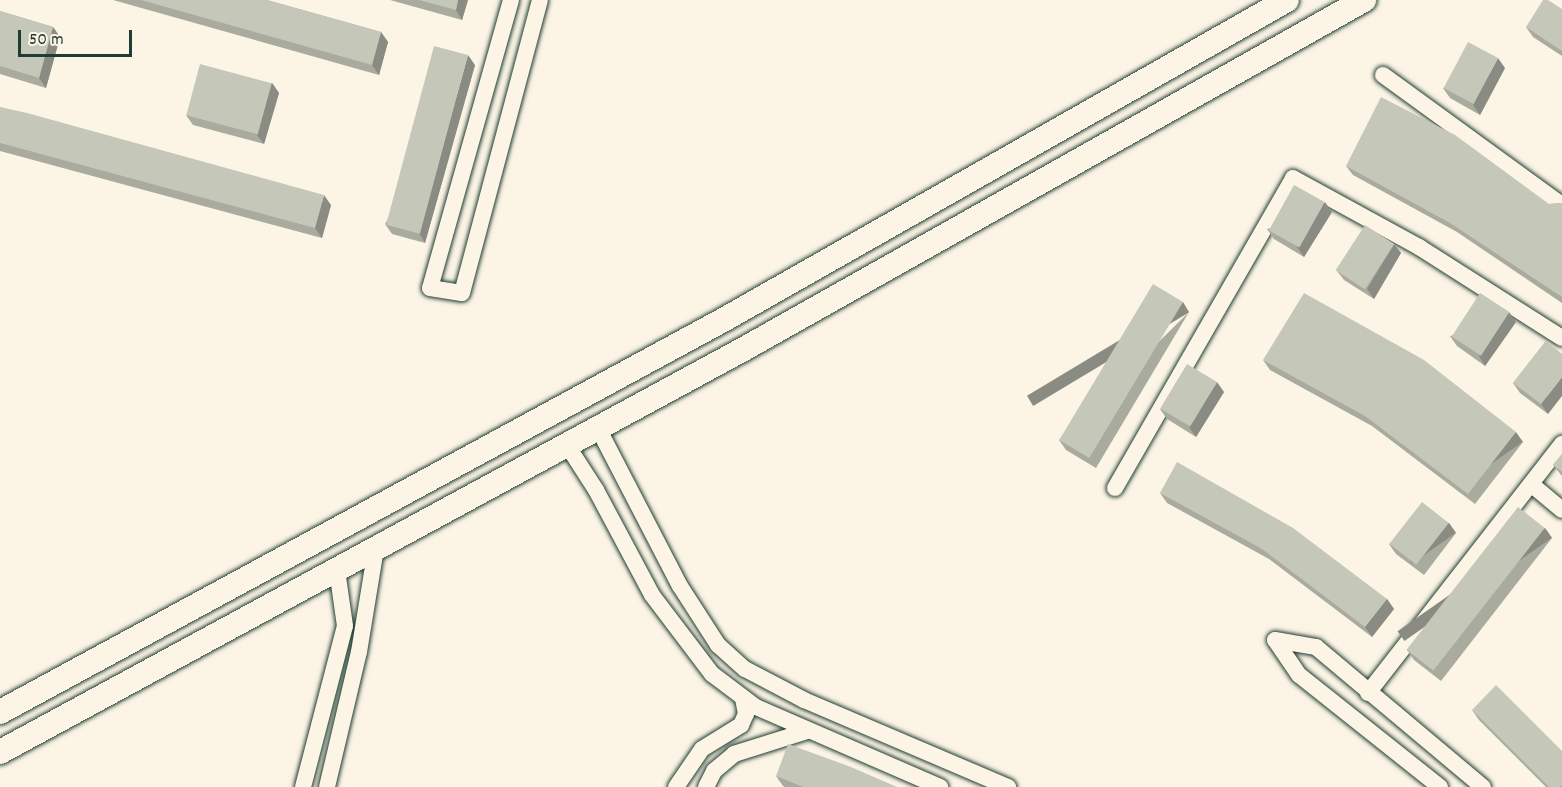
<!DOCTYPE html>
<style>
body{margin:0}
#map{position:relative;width:1562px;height:787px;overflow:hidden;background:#fcf5e5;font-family:Dekko,sans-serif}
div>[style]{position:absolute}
.roads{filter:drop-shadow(0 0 2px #1f3d34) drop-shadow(0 0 2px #1f3d34)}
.minor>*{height:16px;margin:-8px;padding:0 8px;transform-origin:8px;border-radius:8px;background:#fcf5e5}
.secondary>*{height:24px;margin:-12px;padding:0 12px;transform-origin:12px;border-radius:12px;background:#fcf5e5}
.wall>*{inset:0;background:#a9ab9f}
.shaded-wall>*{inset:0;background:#8a8b82;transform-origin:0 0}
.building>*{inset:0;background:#c5c7b9;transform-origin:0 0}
span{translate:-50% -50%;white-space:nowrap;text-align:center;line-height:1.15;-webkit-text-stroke:4.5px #fcf5e5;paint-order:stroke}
.scale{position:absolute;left:18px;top:30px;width:114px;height:27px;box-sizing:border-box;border:3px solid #1f3d34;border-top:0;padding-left:8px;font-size:18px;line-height:21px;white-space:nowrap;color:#1f3d34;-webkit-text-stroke:4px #fcf5e5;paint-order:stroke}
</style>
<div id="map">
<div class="roads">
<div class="minor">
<div style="left:511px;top:0;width:299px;rotate:105.7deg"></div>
<div style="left:430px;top:288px;width:32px;rotate:9deg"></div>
<div style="left:462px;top:293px;width:303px;rotate:-75.1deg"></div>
<div style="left:1383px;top:75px;width:221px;rotate:36deg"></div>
<div style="left:598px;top:428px;width:178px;rotate:62.6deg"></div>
<div style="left:680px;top:586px;width:70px;rotate:57.2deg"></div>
<div style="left:718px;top:645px;width:36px;rotate:42deg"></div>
<div style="left:745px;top:669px;width:67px;rotate:27.7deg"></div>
<div style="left:804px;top:700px;width:222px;rotate:23.1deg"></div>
<div style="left:567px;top:445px;width:54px;rotate:57.2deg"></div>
<div style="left:596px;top:490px;width:119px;rotate:61.9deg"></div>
<div style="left:652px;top:595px;width:99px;rotate:52.8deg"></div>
<div style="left:712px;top:674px;width:55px;rotate:36.9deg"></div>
<div style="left:756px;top:707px;width:201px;rotate:23.5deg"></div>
<div style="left:1531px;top:484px;width:40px;rotate:40deg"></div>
<div style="left:1115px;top:488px;width:357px;rotate:-60.1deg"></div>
<div style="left:1293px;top:178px;width:144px;rotate:28.7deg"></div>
<div style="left:1419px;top:247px;width:169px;rotate:32.5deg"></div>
<div style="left:1368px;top:693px;width:316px;rotate:-52.1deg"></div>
<div style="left:303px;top:787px;width:166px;rotate:-75.4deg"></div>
<div style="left:345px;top:626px;width:57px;rotate:-98.1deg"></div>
<div style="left:327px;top:787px;width:139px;rotate:-76.7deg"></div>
<div style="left:359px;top:652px;width:105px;rotate:-80.7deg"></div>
<div style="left:676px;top:787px;width:46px;rotate:-55.6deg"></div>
<div style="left:702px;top:749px;width:46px;rotate:-31.6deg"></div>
<div style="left:741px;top:725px;width:12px;rotate:-66deg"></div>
<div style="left:746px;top:714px;width:16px;rotate:-101deg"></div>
<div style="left:706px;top:787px;width:18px;rotate:-63deg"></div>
<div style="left:714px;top:771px;width:26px;rotate:-40deg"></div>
<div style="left:734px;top:754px;width:77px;rotate:-17.5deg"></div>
<div style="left:1440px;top:787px;width:180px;rotate:-141.5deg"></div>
<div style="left:1299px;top:675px;width:42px;rotate:-124.4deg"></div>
<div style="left:1275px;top:640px;width:42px;rotate:9.7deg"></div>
<div style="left:1316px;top:647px;width:218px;rotate:40deg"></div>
</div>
<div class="secondary">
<div style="left:0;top:712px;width:825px;rotate:-28.46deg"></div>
<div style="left:725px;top:319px;width:646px;rotate:-29.58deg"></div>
<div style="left:0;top:752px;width:844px;rotate:-28.45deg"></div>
<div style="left:742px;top:350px;width:714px;rotate:-29.37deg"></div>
</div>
</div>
<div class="wall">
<div style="clip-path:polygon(113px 0,267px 0,381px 32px,388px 42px,379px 75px)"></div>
<div style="clip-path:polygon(390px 0,468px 0,462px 20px)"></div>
<div style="clip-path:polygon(1562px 9px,1562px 56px,1533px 37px,1526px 27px)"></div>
<div style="clip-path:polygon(0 11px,53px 27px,60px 37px,46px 88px,0 74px)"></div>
<div style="clip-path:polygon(475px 65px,425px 243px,392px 234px,385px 224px)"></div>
<div style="clip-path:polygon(1505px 68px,1480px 115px,1450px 98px,1443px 88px)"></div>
<div style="clip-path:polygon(272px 83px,279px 93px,264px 144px,193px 125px,186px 115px)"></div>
<div style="clip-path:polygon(0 107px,331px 205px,322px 238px,0 151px)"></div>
<div style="clip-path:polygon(1346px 166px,1549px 204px,1562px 203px,1562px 303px,1457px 232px,1353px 175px)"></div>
<div style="clip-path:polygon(1332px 212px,1304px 257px,1274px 239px,1267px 229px)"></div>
<div style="clip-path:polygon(1394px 244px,1401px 253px,1374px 299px,1344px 280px,1337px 271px)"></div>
<div style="clip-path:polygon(1189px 312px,1096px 468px,1066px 450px,1059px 440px)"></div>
<div style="clip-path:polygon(1516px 322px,1485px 366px,1457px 346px,1450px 336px)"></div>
<div style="clip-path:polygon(1546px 341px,1548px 414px,1520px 393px,1513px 383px)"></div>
<div style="clip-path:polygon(1263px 360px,1523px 442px,1475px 504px,1372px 426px,1270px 370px)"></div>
<div style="clip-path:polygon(1224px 392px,1196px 437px,1167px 419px,1160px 409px)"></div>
<div style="clip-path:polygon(1562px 454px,1562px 476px,1553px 465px)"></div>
<div style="clip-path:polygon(1160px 493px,1387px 599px,1394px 609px,1372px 637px,1269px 559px,1167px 503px)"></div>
<div style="clip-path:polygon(1449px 523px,1456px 533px,1424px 575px,1396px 554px,1389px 544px)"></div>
<div style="clip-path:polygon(1545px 528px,1552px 538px,1441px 681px,1414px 660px,1407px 650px)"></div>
<div style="clip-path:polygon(1472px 710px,1562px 751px,1562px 787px,1546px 787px,1479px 720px)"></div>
<div style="clip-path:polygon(776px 776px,897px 787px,785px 787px,783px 786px)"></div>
</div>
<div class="shaded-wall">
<div style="clip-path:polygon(458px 0,468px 0,462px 20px,456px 10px)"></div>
<div style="clip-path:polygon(53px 27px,60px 37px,46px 88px,39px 78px)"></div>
<div style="clip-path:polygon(381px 32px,388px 42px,379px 75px,372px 65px)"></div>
<div style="clip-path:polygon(468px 55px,475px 65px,425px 243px,419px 233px)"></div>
<div style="clip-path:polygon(1498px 58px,1505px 68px,1480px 115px,1473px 105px)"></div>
<div style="clip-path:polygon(272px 83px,279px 93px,264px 144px,257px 135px)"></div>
<div style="clip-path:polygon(324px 195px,331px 205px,322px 238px,315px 228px)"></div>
<div style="clip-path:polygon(1325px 202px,1332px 212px,1304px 257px,1297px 247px)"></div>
<div style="clip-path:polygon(1394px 244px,1401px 253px,1374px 299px,1367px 289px)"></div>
<div style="left:1183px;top:302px;width:12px;height:182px;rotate:59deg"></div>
<div style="clip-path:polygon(1509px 312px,1516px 322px,1485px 366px,1479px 356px)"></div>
<div style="clip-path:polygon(1562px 377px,1562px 396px,1548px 414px,1541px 404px)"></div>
<div style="clip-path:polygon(1217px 382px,1224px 392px,1196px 437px,1189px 427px)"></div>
<div style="left:1516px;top:432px;width:12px;height:78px;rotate:55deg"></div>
<div style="left:1449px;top:523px;width:12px;height:53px;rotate:55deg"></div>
<div style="left:1545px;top:528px;width:12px;height:180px;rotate:55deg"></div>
<div style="clip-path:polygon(1387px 599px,1394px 609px,1372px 637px,1365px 627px)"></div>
</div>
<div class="building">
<div style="clip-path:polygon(141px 0,267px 0,381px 32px,372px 65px)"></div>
<div style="clip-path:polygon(419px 0,458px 0,456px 10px)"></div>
<div style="clip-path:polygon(1543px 0,1548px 0,1562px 9px,1562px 51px,1526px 27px)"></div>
<div style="clip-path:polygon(0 11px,53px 27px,39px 78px,0 66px)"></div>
<div style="left:1468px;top:42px;width:34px;height:52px;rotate:28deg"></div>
<div style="left:434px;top:46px;width:35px;height:185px;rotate:15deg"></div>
<div style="left:200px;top:64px;width:74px;height:53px;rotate:15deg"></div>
<div style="clip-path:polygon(1381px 97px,1455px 135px,1549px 204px,1562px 203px,1562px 297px,1450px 223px,1346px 166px)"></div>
<div style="clip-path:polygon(0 107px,27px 113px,324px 195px,315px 228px,0 143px)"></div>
<div style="left:1294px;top:185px;width:35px;height:52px;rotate:29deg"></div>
<div style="left:1365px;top:225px;width:35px;height:54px;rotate:33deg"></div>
<div style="left:1153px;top:284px;width:35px;height:182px;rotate:31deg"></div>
<div style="clip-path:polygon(1304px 293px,1424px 360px,1516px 432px,1468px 494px,1365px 416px,1263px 360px)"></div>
<div style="left:1480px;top:293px;width:35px;height:52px;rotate:33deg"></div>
<div style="clip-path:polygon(1546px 341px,1562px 354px,1562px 377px,1541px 404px,1513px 383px)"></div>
<div style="left:1187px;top:364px;width:35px;height:52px;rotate:31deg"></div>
<div style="clip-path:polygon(1562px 454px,1562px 472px,1553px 465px)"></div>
<div style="clip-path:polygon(1177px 462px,1293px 528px,1387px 599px,1365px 627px,1262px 549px,1160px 493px)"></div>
<div style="left:1422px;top:502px;width:34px;height:53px;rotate:38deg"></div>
<div style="left:1518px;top:507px;width:34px;height:181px;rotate:38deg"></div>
<div style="clip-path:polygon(1496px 685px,1562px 751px,1562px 785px,1560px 787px,1549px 787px,1472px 710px)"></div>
<div style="clip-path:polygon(788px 744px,851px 767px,897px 787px,803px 787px,776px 776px)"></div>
</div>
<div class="scale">50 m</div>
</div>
